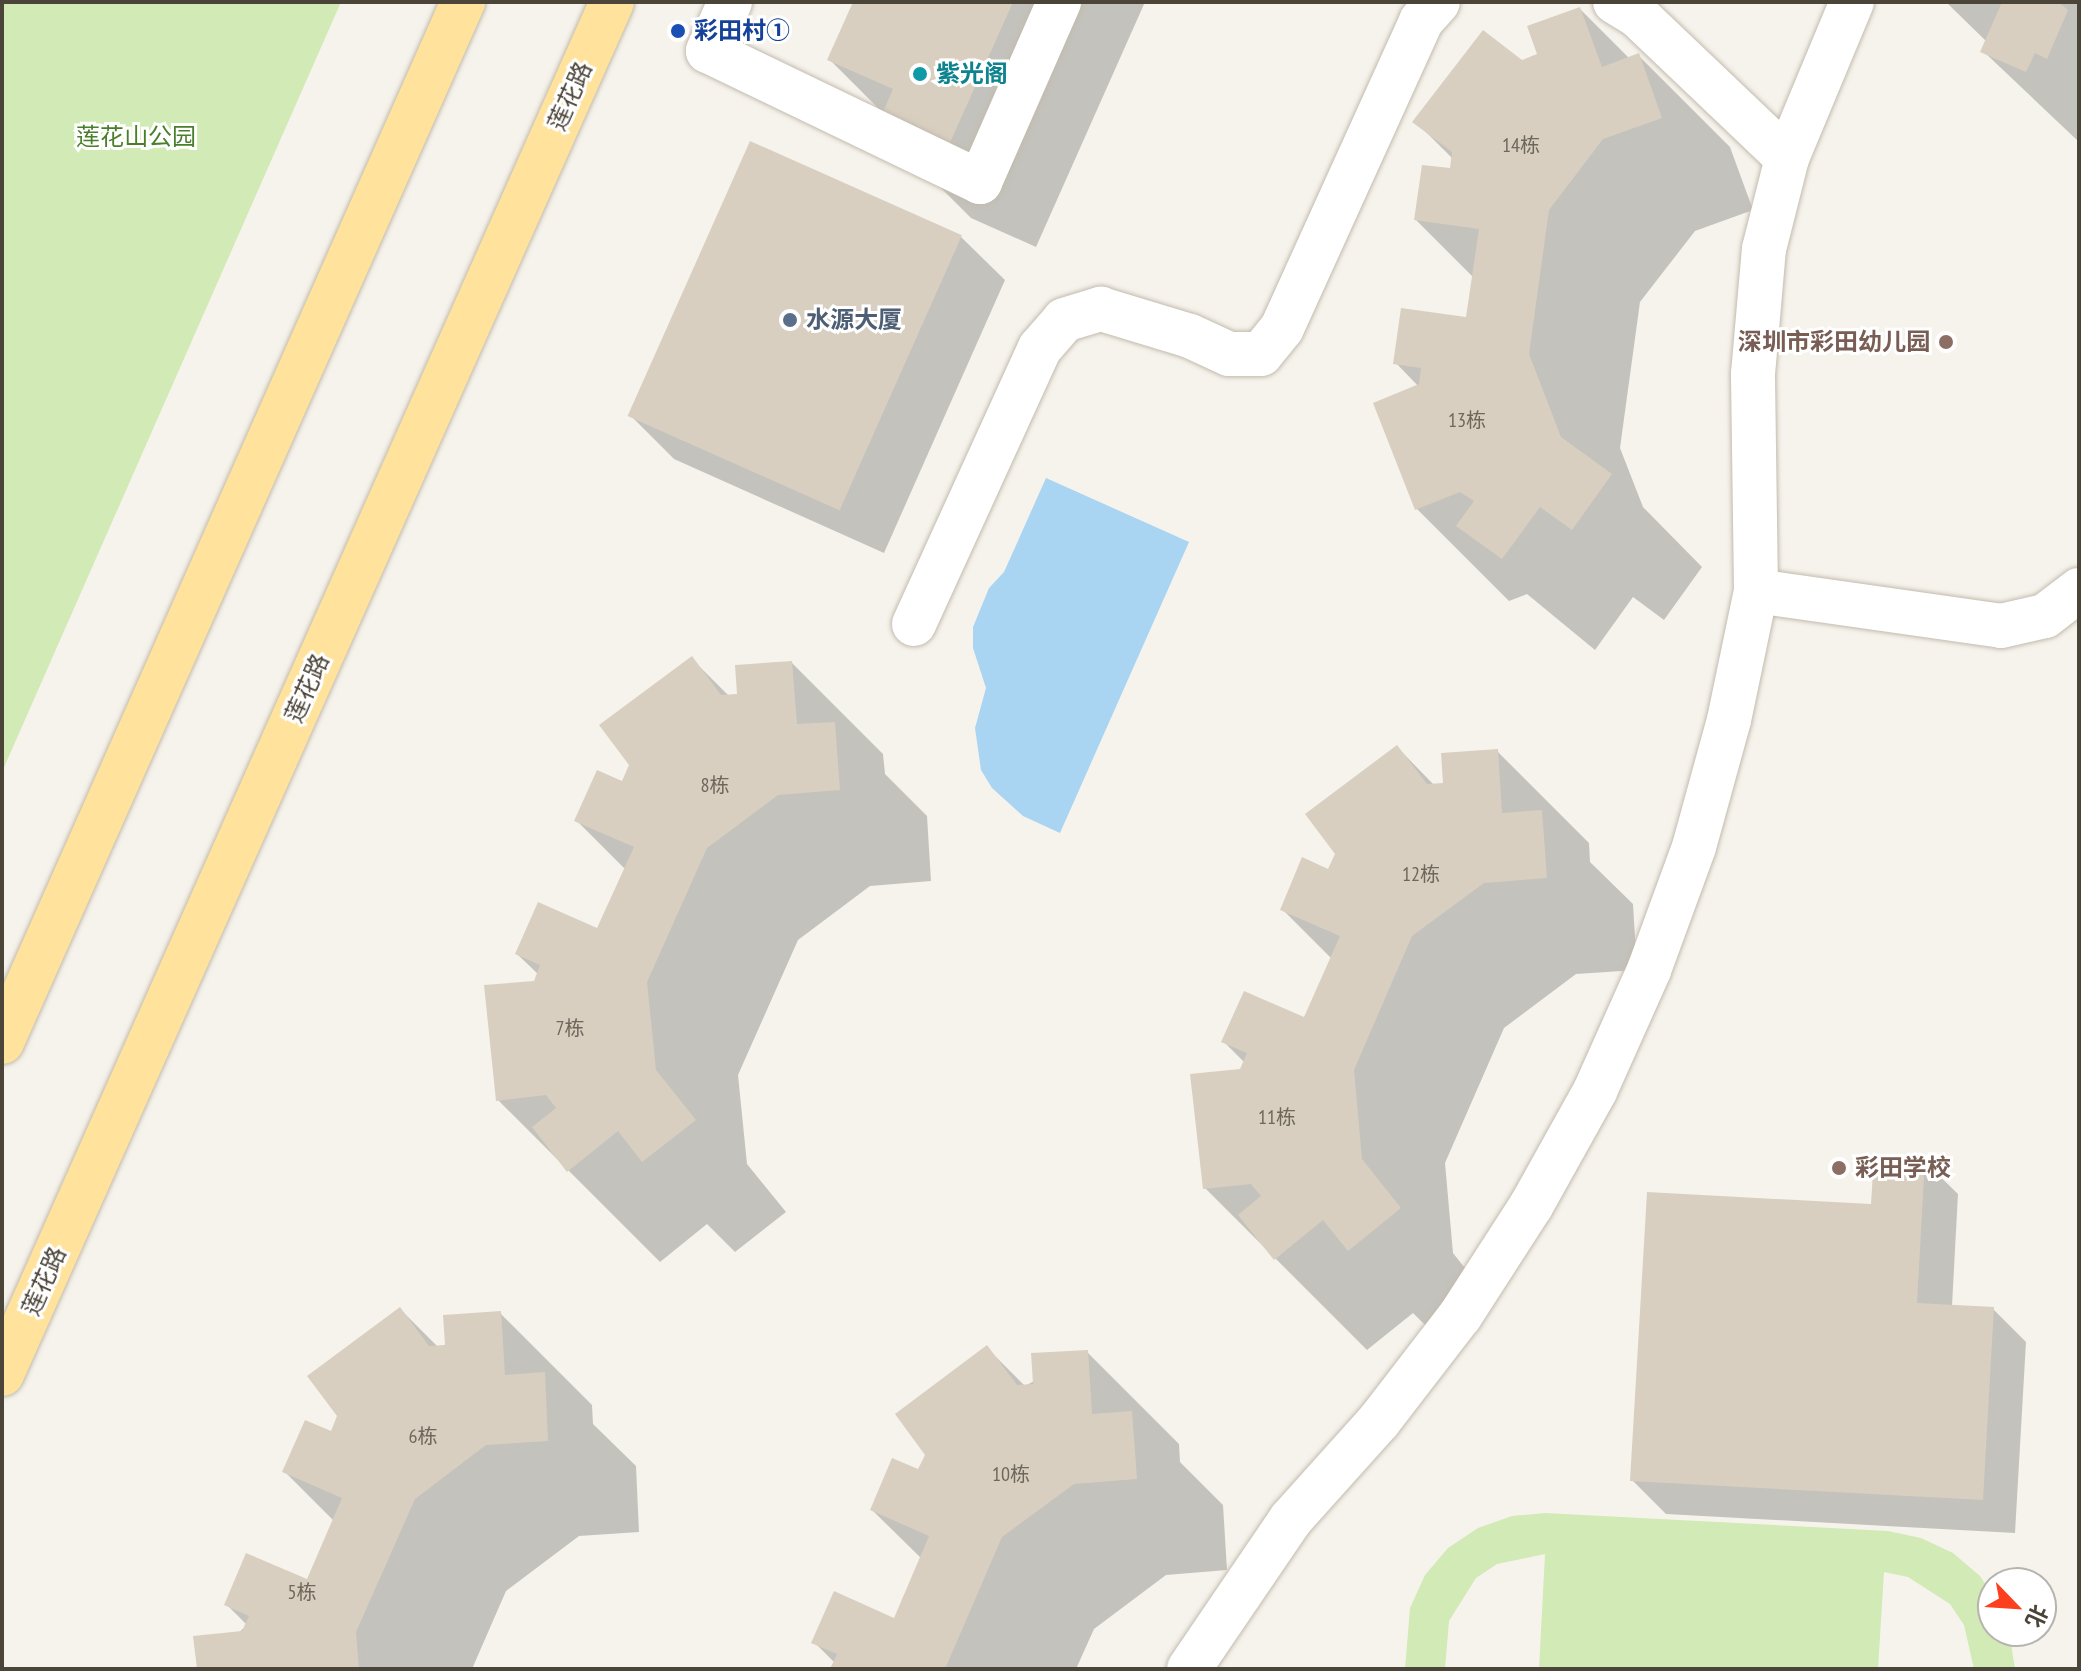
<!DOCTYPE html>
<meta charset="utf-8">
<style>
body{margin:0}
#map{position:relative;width:2081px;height:1671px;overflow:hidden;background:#f6f3ec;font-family:"PT Sans Narrow","Noto Sans SC",sans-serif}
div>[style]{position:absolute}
.green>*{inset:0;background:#d2eab5}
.water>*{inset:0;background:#a9d4f2}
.shadow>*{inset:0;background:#0003}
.building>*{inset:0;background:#d8cfc1;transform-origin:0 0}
.roads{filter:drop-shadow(0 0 2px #c2bbae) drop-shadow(0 0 2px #c2bbae)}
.minor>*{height:44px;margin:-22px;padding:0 22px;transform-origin:22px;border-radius:22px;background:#fff}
.major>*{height:44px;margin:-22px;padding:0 22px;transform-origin:22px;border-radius:22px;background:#ffe39c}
.dots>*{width:22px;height:22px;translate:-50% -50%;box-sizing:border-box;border:4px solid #fff;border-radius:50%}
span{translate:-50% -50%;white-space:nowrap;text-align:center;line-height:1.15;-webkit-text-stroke:6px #fff;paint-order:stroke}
.number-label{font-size:20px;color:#6e675b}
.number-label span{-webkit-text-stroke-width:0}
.transit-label{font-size:24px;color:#164399;font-weight:700}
.left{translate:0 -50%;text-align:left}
.culture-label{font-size:24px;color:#0d838f;font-weight:700}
.street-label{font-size:24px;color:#4b4439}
.park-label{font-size:24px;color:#4a7f2a}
.service-label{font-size:24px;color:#4e5e75;font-weight:700}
.education-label{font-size:24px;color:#785e54;font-weight:700}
.right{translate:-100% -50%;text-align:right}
.frame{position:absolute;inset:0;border:4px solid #4b4439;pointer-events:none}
.north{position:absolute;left:1977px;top:1567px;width:80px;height:80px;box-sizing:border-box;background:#fff;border:2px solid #b7b4b0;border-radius:50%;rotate:115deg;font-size:22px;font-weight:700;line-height:32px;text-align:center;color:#4b4439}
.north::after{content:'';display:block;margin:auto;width:28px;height:36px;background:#fc3f1d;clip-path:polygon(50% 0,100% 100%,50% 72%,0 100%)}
</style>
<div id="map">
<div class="green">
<div style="clip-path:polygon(2px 2px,341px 2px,2px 772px)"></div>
<div style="clip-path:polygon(1545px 1513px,1888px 1531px,1921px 1538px,1953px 1553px,1980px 1576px,1993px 1596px,1993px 1631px,2009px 1631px,2015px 1669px,1974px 1669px,1964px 1625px,1950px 1604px,1908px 1577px,1884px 1572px,1878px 1669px,1539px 1669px,1545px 1554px,1497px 1564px,1476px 1578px,1449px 1621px,1445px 1669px,1405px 1669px,1410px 1608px,1425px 1575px,1448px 1548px,1478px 1528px,1512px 1516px)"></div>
</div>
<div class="water">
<div style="clip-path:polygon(1046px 478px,1189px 542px,1060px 833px,1023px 816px,992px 788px,981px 770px,975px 728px,986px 688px,973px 648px,973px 627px,989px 588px,1004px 572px)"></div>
</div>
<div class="shadow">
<div style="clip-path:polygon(855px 2px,1145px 2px,1036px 247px,971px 218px,879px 126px,884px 114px,829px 59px)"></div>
<div style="clip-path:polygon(1946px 2px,2079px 2px,2079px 142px,1983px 51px,1987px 42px)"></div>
<div style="clip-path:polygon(1580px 9px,1630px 59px,1639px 56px,1730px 147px,1753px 210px,1695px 231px,1640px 302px,1620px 448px,1643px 507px,1702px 567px,1664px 620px,1633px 597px,1595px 650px,1527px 594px,1509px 601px,1417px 509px,1419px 387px,1396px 363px,1468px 319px,1474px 278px,1416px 220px,1451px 171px,1453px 159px,1415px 121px,1540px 56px)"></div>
<div style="clip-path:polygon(751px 144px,961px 237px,1005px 280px,884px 553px,674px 459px,631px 416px)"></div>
<div style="clip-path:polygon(692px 659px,730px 697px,740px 696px,792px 663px,883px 754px,885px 774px,927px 816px,931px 881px,870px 886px,798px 940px,738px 1075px,747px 1164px,786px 1212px,735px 1252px,707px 1224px,660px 1262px,498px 1100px,539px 975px,517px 954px,598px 931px,626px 870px,576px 820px,623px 783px)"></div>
<div style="clip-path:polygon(1397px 747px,1435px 786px,1445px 785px,1497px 751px,1589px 843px,1590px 862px,1633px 904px,1637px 970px,1576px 974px,1504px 1028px,1445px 1163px,1453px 1253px,1491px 1301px,1441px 1341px,1413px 1313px,1367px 1350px,1205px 1188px,1245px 1063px,1224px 1042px,1305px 1020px,1332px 959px,1282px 909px,1329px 871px)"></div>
<div style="clip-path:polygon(1924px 1161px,1958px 1194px,1952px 1306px,1993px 1309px,2026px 1342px,2015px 1533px,1666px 1514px,1632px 1480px,1873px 1206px)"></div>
<div style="clip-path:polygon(400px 1309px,439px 1348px,500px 1313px,592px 1405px,593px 1424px,636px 1466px,639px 1532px,579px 1536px,506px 1591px,472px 1669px,199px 1669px,247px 1625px,226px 1604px,308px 1582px,334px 1521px,284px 1471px,332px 1434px)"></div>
<div style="clip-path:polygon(987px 1348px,1025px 1386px,1087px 1352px,1179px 1444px,1180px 1462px,1223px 1505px,1227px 1570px,1166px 1575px,1094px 1629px,1076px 1669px,832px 1669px,835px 1663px,814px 1642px,895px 1620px,922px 1559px,872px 1510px,919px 1472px)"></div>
</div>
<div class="building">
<div style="clip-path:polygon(853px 2px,1013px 2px,944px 156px,877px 126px,893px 89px,827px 60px)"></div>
<div style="clip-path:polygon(2002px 2px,2058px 2px,2068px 10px,2047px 59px,2035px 53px,2026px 72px,1980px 52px)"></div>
<div style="clip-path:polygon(1580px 7px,1602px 67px,1639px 53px,1662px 118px,1603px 139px,1549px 210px,1529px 354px,1561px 437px,1612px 474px,1572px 530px,1540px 507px,1502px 559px,1456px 526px,1474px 501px,1460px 492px,1415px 510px,1373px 403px,1419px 384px,1421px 368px,1393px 364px,1401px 308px,1466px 317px,1479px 229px,1414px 220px,1422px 165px,1450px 168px,1452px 152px,1412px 122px,1483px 30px,1522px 60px,1537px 54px,1527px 26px)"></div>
<div style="left:750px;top:141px;width:232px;height:301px;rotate:24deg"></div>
<div style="clip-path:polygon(692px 656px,721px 695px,737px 694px,735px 665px,792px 661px,797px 724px,835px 722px,840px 790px,778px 795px,707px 848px,647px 982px,656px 1070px,696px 1120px,642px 1162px,618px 1131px,567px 1172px,532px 1127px,556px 1108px,546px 1095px,496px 1101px,484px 985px,534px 981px,540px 965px,515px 954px,538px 902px,597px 928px,634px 847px,574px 821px,597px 770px,622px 781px,629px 765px,599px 725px)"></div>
<div style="clip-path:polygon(1397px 745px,1427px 784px,1443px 783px,1441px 753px,1498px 749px,1502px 813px,1542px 810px,1547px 878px,1484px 883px,1412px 936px,1354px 1070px,1362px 1159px,1401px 1208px,1348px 1251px,1323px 1220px,1274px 1260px,1238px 1215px,1261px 1196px,1251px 1184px,1203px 1189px,1190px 1074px,1240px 1069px,1247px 1053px,1221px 1042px,1244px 991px,1304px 1017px,1340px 936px,1280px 910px,1302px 857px,1328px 869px,1335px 854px,1305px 814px)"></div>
<div style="clip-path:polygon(1874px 1156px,1925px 1159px,1917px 1303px,1994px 1307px,1983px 1500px,1630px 1481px,1647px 1192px,1871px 1204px)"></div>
<div style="clip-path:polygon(400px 1307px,429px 1346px,445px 1345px,443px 1315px,501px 1311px,505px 1375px,545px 1372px,548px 1441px,486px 1445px,415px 1499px,356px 1632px,359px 1669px,197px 1669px,193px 1636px,242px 1631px,249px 1616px,224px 1605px,246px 1553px,307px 1579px,342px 1498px,282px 1472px,305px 1420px,331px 1431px,337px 1416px,307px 1376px)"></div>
<div style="clip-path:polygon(987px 1345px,1017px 1385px,1033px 1384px,1031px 1353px,1088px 1350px,1092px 1414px,1132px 1411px,1137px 1479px,1074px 1484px,1002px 1537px,945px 1669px,830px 1669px,837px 1654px,811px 1643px,834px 1591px,894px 1618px,929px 1536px,870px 1510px,892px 1458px,918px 1469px,925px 1455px,895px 1414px)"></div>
</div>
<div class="roads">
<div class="minor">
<div style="left:730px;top:2px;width:54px;rotate:114.2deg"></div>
<div style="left:708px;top:51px;width:302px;rotate:25.7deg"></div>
<div style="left:980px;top:182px;width:197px;rotate:-66.3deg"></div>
<div style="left:1615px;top:2px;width:26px;rotate:31deg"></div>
<div style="left:1637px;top:15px;width:207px;rotate:43.6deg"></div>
<div style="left:1756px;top:591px;width:247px;rotate:8.1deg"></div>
<div style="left:2001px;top:626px;width:45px;rotate:-12.8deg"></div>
<div style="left:2045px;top:616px;width:43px;rotate:-37.4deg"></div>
<div style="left:914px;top:624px;width:303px;rotate:-65.5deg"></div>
<div style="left:1040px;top:348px;width:37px;rotate:-49deg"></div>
<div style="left:1064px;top:320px;width:39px;rotate:-17deg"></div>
<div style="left:1101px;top:309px;width:93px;rotate:16.9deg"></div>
<div style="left:1190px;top:336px;width:43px;rotate:24.8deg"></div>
<div style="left:1229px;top:354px;width:32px"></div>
<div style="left:1261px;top:354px;width:33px;rotate:-51deg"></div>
<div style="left:1282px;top:328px;width:337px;rotate:-65.6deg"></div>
<div style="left:1421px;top:21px;width:25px;rotate:-48deg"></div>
<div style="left:1189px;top:1669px;width:181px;rotate:-55.8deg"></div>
<div style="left:1291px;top:1519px;width:132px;rotate:-48.1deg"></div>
<div style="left:1379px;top:1421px;width:133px;rotate:-52.4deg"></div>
<div style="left:1460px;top:1316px;width:131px;rotate:-57.2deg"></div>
<div style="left:1531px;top:1206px;width:132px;rotate:-60.9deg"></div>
<div style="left:1595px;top:1091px;width:133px;rotate:-65.9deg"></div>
<div style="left:1649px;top:970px;width:131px;rotate:-69.9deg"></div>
<div style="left:1694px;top:847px;width:132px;rotate:-74.6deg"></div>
<div style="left:1729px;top:720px;width:132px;rotate:-78.2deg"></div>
<div style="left:1756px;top:591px;width:217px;rotate:-90.8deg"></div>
<div style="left:1753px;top:374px;width:125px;rotate:-85deg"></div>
<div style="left:1764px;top:249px;width:94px;rotate:-75.8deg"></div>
<div style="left:1787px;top:158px;width:169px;rotate:-67.4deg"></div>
</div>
<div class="major">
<div style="left:2px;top:1042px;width:1138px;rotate:-66.09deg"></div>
<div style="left:2px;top:1374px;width:1501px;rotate:-66.03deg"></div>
</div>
</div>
<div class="dots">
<div style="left:678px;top:31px;background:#1a4fb4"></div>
<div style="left:920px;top:74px;background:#0f9aa8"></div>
<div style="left:790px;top:320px;background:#5c6f8a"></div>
<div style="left:1946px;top:342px;background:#8d6e63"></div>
<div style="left:1839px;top:1168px;background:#8d6e63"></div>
</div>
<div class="number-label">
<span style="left:1521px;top:145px">14栋</span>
<span style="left:1467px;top:420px">13栋</span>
<span style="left:715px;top:785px">8栋</span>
<span style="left:1421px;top:874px">12栋</span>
<span style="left:570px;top:1028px">7栋</span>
<span style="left:1277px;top:1117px">11栋</span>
<span style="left:423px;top:1436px">6栋</span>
<span style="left:1011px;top:1474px">10栋</span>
<span style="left:302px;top:1592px">5栋</span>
</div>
<div class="transit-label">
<span class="left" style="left:694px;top:31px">彩田村①</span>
</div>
<div class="culture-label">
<span class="left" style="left:936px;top:74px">紫光阁</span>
</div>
<div class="street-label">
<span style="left:570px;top:96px;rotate:-66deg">莲花路</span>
<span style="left:307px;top:688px;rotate:-66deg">莲花路</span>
<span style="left:44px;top:1281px;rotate:-66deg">莲花路</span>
</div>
<div class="park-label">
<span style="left:136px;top:137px">莲花山公园</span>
</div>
<div class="service-label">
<span class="left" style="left:806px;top:320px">水源大厦</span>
</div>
<div class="education-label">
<span class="right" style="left:1930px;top:342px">深圳市彩田幼儿园</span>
<span class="left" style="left:1855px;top:1168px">彩田学校</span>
</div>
<div class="frame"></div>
<div class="north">北</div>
</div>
